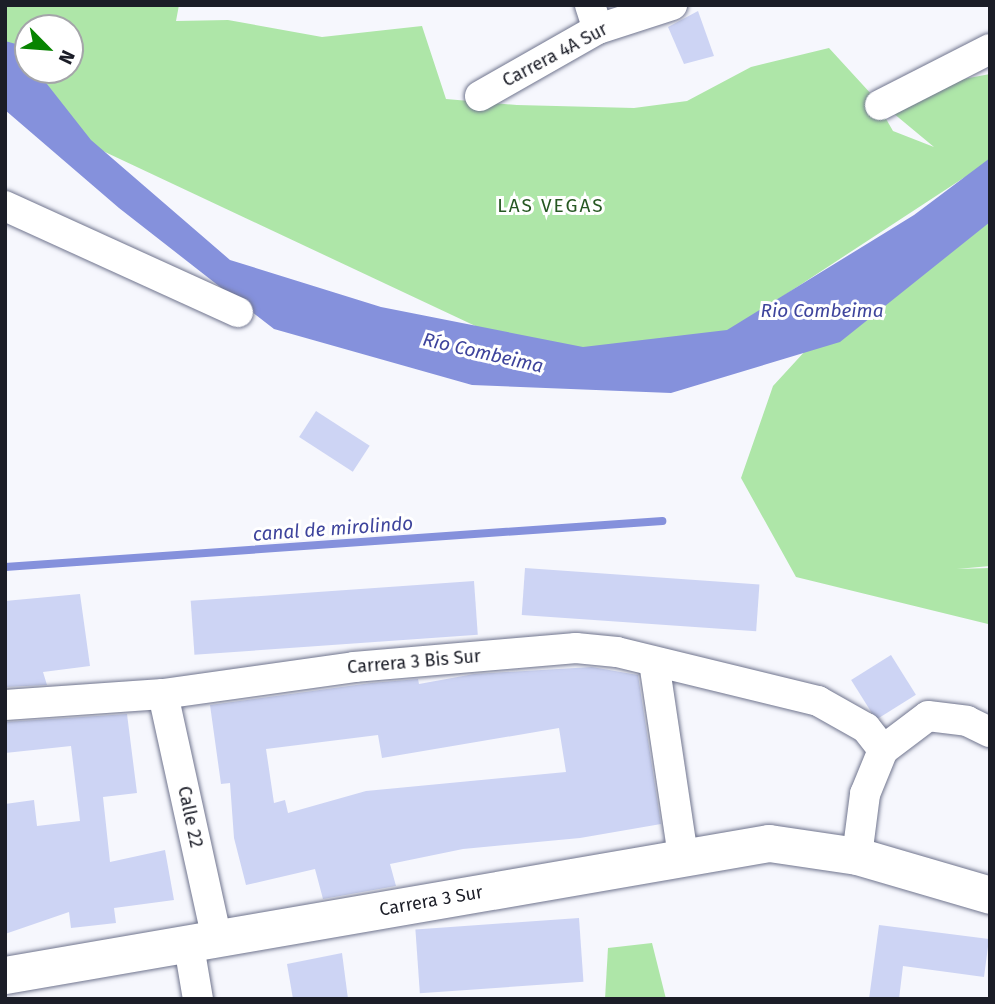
<!DOCTYPE html>
<meta charset="utf-8">
<style>
body{margin:0}
#map{position:relative;width:995px;height:1004px;overflow:hidden;background:#f6f7fd;font-family:"Fira Sans",sans-serif}
div>[style]{position:absolute}
.green>*{inset:0;background:#aee6a8}
.water>*{inset:0;background:#8591dc}
.stream>*{height:8px;margin:-4px;padding:0 4px;transform-origin:4px;border-radius:4px;background:#8591dc}
.building>*{inset:0;background:#cdd4f4;transform-origin:0 0}
.roads{filter:drop-shadow(0 0 2px #70758e) drop-shadow(0 0 2px #70758e)}
.minor>*{height:30px;margin:-15px;padding:0 15px;transform-origin:15px;border-radius:15px;background:#fff}
.tertiary>*{height:37px;margin:-18.5px;padding:0 18.5px;transform-origin:18.5px;border-radius:18.5px;background:#fff}
span{translate:-50% -50%;white-space:nowrap;text-align:center;line-height:1.15;-webkit-text-stroke:6px #fff;paint-order:stroke}
.street-label{font-size:18px;color:#1b1d27}
.neighbourhood-label{font-size:19px;color:#265822;letter-spacing:2px}
.water-label{font-size:19px;color:#3e449c;font-style:italic}
.frame{position:absolute;inset:0;border:7px solid #1b1d27;pointer-events:none}
.north{position:absolute;left:14px;top:14px;width:70px;height:70px;box-sizing:border-box;background:#fff;border:2px solid #a4a5a9;border-radius:50%;rotate:115deg;font-size:19px;font-weight:700;line-height:28px;text-align:center;color:#1b1d27}
.north::after{content:'';display:block;margin:auto;width:24px;height:32px;background:#088401;clip-path:polygon(50% 0,100% 100%,50% 72%,0 100%)}
</style>
<div id="map">
<div class="green">
<div style="clip-path:polygon(evenodd,5px 5px,179px 5px,176px 21px,228px 20px,322px 37px,422px 26px,446px 99px,517px 105px,634px 108px,687px 101px,751px 67px,829px 48px,873px 96px,990px 74px,990px 566px,957px 569px,990px 568px,990px 628px,988px 624px,796px 577px,741px 478px,773px 386px,965px 177px,716px 340px,552px 362px,5px 105px,5px 5px,28px 28px,70px 28px,70px 70px,28px 70px,28px 28px,5px 5px,874px 98px,875px 98px,934px 147px,893px 131px,874px 98px)"></div>
<div style="clip-path:polygon(652px 943px,666px 999px,605px 999px,608px 948px)"></div>
</div>
<div class="water">
<div style="clip-path:polygon(5px 41px,16px 44px,28px 59px,28px 70px,36px 70px,91px 140px,230px 260px,381px 307px,583px 347px,727px 330px,914px 215px,990px 158px,990px 222px,840px 342px,671px 393px,472px 385px,274px 329px,119px 208px,5px 110px)"></div>
</div>
<div class="stream">
<div style="left:5px;top:567px;width:659px;rotate:-4.01deg"></div>
</div>
<div class="building">
<div style="clip-path:polygon(698px 11px,714px 56px,684px 64px,668px 27px)"></div>
<div style="left:316px;top:411px;width:64px;height:31px;rotate:33deg"></div>
<div style="left:525px;top:568px;width:235px;height:47px;rotate:4deg"></div>
<div style="left:474px;top:581px;width:54px;height:284px;rotate:86deg"></div>
<div style="clip-path:polygon(80px 594px,90px 666px,43px 672px,47px 685px,5px 687px,5px 601px)"></div>
<div style="left:891px;top:655px;width:47px;height:47px;rotate:58deg"></div>
<div style="clip-path:polygon(evenodd,592px 667px,638px 675px,661px 824px,580px 838px,463px 849px,390px 864px,396px 886px,323px 899px,315px 869px,246px 885px,234px 838px,230px 783px,221px 784px,210px 705px,371px 683px,418px 679px,419px 684px,474px 674px,592px 667px,559px 728px,566px 772px,366px 791px,288px 813px,285px 800px,274px 803px,266px 749px,378px 735px,382px 758px,559px 728px)"></div>
<div style="clip-path:polygon(127px 714px,137px 793px,103px 797px,110px 862px,165px 850px,174px 900px,114px 908px,116px 923px,71px 928px,69px 912px,5px 934px,5px 804px,34px 800px,37px 826px,80px 821px,71px 746px,5px 753px,5px 722px)"></div>
<div style="left:579px;top:918px;width:64px;height:164px;rotate:86deg"></div>
<div style="clip-path:polygon(879px 925px,989px 939px,984px 977px,903px 966px,899px 999px,869px 999px)"></div>
<div style="clip-path:polygon(342px 953px,348px 999px,293px 999px,287px 964px)"></div>
</div>
<div class="roads">
<div class="minor">
<div style="left:590px;top:5px;width:25px;rotate:72deg"></div>
<div style="left:480px;top:96px;width:136px;rotate:-29.6deg"></div>
<div style="left:598px;top:29px;width:78px;rotate:-18deg"></div>
<div style="left:880px;top:105px;width:123px;rotate:-27deg"></div>
<div style="left:5px;top:206px;width:256px;rotate:24.5deg"></div>
<div style="left:654px;top:662px;width:195px;rotate:81.5deg"></div>
<div style="left:163px;top:694px;width:252px;rotate:77.6deg"></div>
<div style="left:5px;top:705px;width:158px;rotate:-4deg"></div>
<div style="left:163px;top:694px;width:193px;rotate:-8deg"></div>
<div style="left:354px;top:667px;width:223px;rotate:-4.9deg"></div>
<div style="left:576px;top:648px;width:41px;rotate:5.6deg"></div>
<div style="left:617px;top:652px;width:207px;rotate:13.7deg"></div>
<div style="left:818px;top:701px;width:55px;rotate:29.4deg"></div>
<div style="left:866px;top:728px;width:28px;rotate:52deg"></div>
<div style="left:857px;top:856px;width:63px;rotate:-82.6deg"></div>
<div style="left:865px;top:794px;width:48px;rotate:-67.8deg"></div>
<div style="left:883px;top:750px;width:56px;rotate:-37.1deg"></div>
<div style="left:928px;top:716px;width:39px;rotate:7deg"></div>
<div style="left:967px;top:721px;width:25px;rotate:26deg"></div>
<div style="left:189px;top:946px;width:54px;rotate:80.4deg"></div>
</div>
<div class="tertiary">
<div style="left:5px;top:975px;width:775px;rotate:-9.8deg"></div>
<div style="left:769px;top:843px;width:89px;rotate:8.4deg"></div>
<div style="left:857px;top:856px;width:139px;rotate:16.3deg"></div>
</div>
</div>
<div class="street-label">
<span style="left:555px;top:55px;rotate:-28deg">Carrera 4A Sur</span>
<span style="left:414px;top:662px;rotate:-5deg">Carrera 3 Bis Sur</span>
<span style="left:190px;top:817px;rotate:78deg">Calle 22</span>
<span style="left:431px;top:901px;rotate:-10deg">Carrera 3 Sur</span>
</div>
<div class="neighbourhood-label">
<span style="left:551px;top:206px">LAS VEGAS</span>
</div>
<div class="water-label">
<span style="left:822px;top:311px">Rio Combeima</span>
<span style="left:483px;top:353px;rotate:13deg">Río Combeima</span>
<span style="left:333px;top:529px;rotate:-4deg">canal de mirolindo</span>
</div>
<div class="frame"></div>
<div class="north">N</div>
</div>
